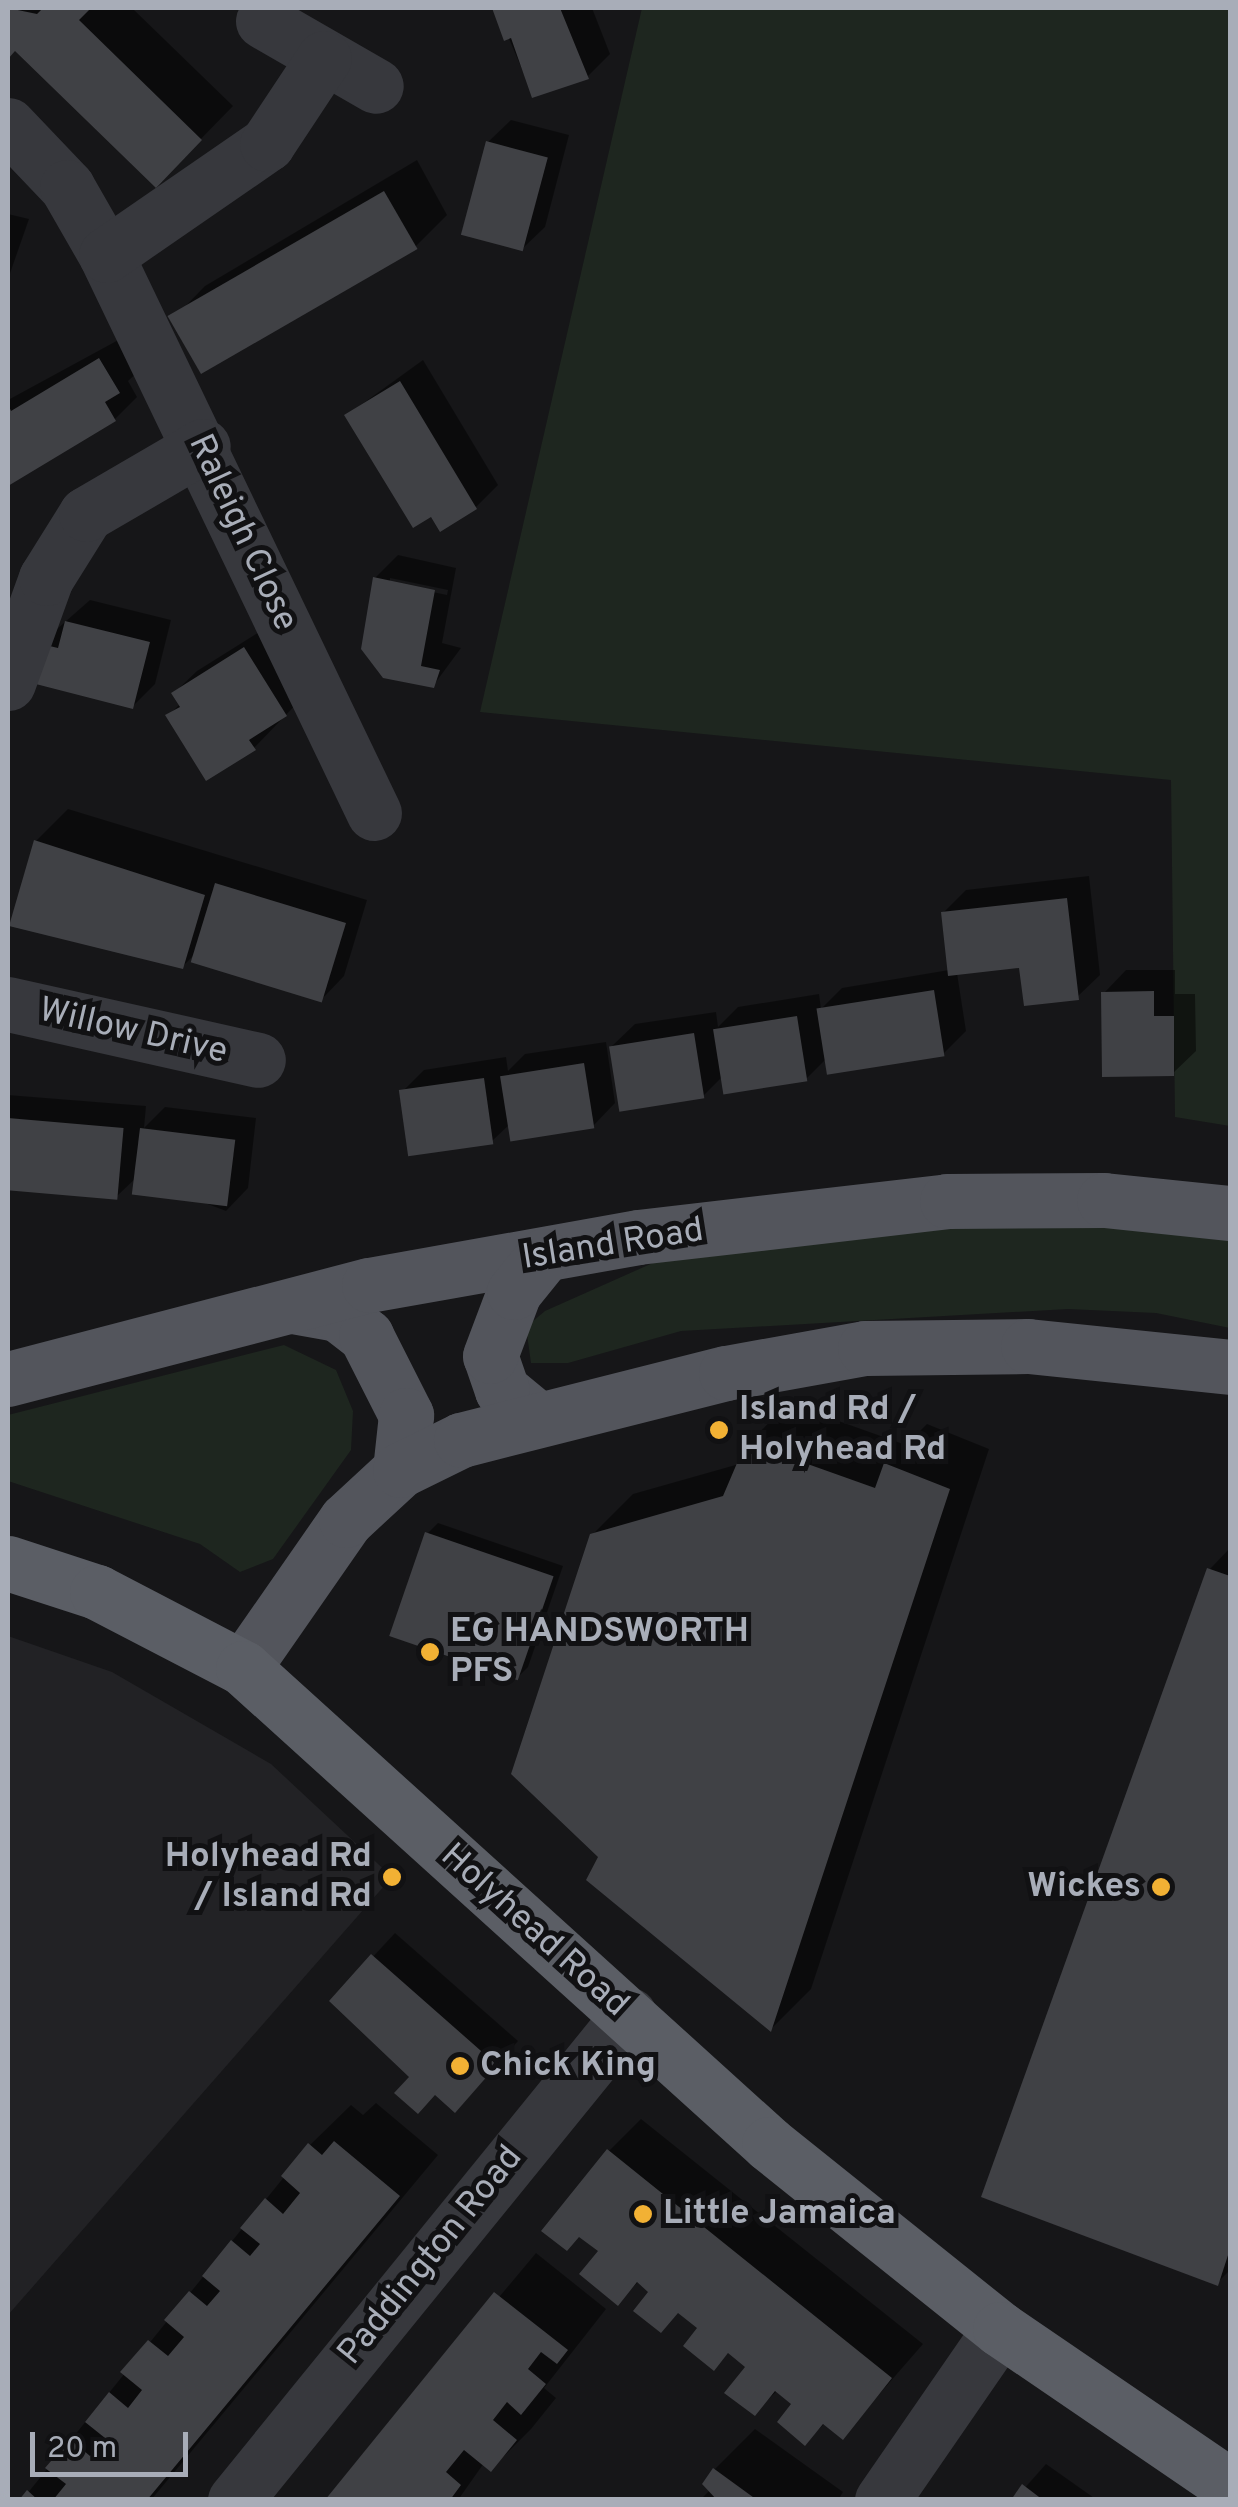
<!DOCTYPE html>
<style>
body{margin:0}
#map{position:relative;width:1238px;height:2507px;overflow:hidden;background:#161618;font-family:Overpass,sans-serif}
div>[style]{position:absolute}
.built>*{inset:0;background:#222225}
.green>*{inset:0;background:#1e261f}
.shadow>*{inset:0;background:#0007}
.building>*{inset:0;background:#404145;transform-origin:0 0}
.minor>*{height:55px;margin:-27.5px;padding:0 27.5px;transform-origin:27.5px;border-radius:27.5px;background:#37383d}
.primary>*{height:55px;margin:-27.5px;padding:0 27.5px;transform-origin:27.5px;border-radius:27.5px;background:#53555c}
.trunk>*{height:55px;margin:-27.5px;padding:0 27.5px;transform-origin:27.5px;border-radius:27.5px;background:#5b5e65}
.dots>*{width:28px;height:28px;translate:-50% -50%;box-sizing:border-box;border:5px solid #111113;border-radius:50%}
span{translate:-50% -50%;white-space:nowrap;text-align:center;line-height:1.15;-webkit-text-stroke:10px #111113;paint-order:stroke}
.street-label{font-size:35px;color:#a8adb8}
.poi-label{font-size:35px;color:#a8adb8;font-weight:700}
.left{translate:0 -50%;text-align:left}
.right{translate:-100% -50%;text-align:right}
.frame{position:absolute;inset:0;border:10px solid #a8adb8;pointer-events:none}
.scale{position:absolute;left:30px;top:2432px;width:158px;height:45px;box-sizing:border-box;border:5px solid #a8adb8;border-top:0;padding-left:12px;font-size:30px;line-height:35px;white-space:nowrap;color:#a8adb8;-webkit-text-stroke:8px #111113;paint-order:stroke}
</style>
<div id="map">
<div class="built">
<div style="clip-path:polygon(8px 1636px,112px 1672px,271px 1764px,392px 1877px,8px 2315px)"></div>
</div>
<div class="green">
<div style="clip-path:polygon(642px 8px,1230px 8px,1230px 1126px,1175px 1117px,1171px 780px,480px 712px)"></div>
<div style="clip-path:polygon(971px 1217px,1230px 1237px,1230px 1328px,1156px 1313px,1068px 1309px,681px 1331px,568px 1363px,531px 1363px,526px 1327px,545px 1311px,655px 1262px)"></div>
<div style="clip-path:polygon(284px 1345px,336px 1370px,353px 1411px,351px 1450px,273px 1559px,240px 1572px,200px 1544px,8px 1481px,8px 1415px)"></div>
</div>
<div class="shadow">
<div style="clip-path:polygon(8px 8px,132px 8px,233px 106px,156px 185px,15px 48px,8px 55px)"></div>
<div style="clip-path:polygon(496px 8px,592px 8px,610px 54px,587px 77px,533px 95px)"></div>
<div style="clip-path:polygon(511px 120px,569px 135px,545px 227px,522px 249px,488px 142px)"></div>
<div style="clip-path:polygon(417px 160px,447px 215px,415px 247px,173px 319px,205px 286px)"></div>
<div style="clip-path:polygon(8px 214px,29px 219px,8px 279px)"></div>
<div style="clip-path:polygon(122px 338px,141px 369px,128px 381px,137px 397px,115px 419px,8px 483px,8px 400px)"></div>
<div style="clip-path:polygon(423px 360px,498px 485px,476px 507px,347px 415px)"></div>
<div style="clip-path:polygon(evenodd,398px 555px,456px 568px,442px 643px,461px 648px,433px 686px,384px 676px,375px 578px,398px 555px,390px 578px,448px 590px,447px 595px,390px 583px,390px 578px)"></div>
<div style="clip-path:polygon(90px 600px,171px 620px,155px 684px,133px 706px,40px 644px)"></div>
<div style="clip-path:polygon(267px 627px,308px 692px,254px 748px,168px 716px,181px 703px,174px 693px,197px 671px)"></div>
<div style="clip-path:polygon(68px 809px,367px 900px,344px 976px,322px 999px,196px 953px,183px 966px,36px 841px)"></div>
<div style="clip-path:polygon(1089px 876px,1100px 975px,1077px 997px,1021px 966px,957px 973px,966px 1031px,944px 1053px,827px 1058px,806px 1079px,722px 1077px,703px 1096px,612px 1046px,635px 1024px,716px 1012px,718px 1027px,738px 1007px,819px 994px,821px 1009px,842px 988px,949px 970px,943px 913px,966px 890px)"></div>
<div style="clip-path:polygon(1126px 970px,1175px 970px,1175px 994px,1195px 994px,1196px 1051px,1173px 1073px,1104px 993px)"></div>
<div style="clip-path:polygon(606px 1042px,615px 1103px,593px 1126px,510px 1124px,492px 1141px,402px 1092px,424px 1070px,506px 1057px,508px 1071px,525px 1054px)"></div>
<div style="clip-path:polygon(8px 1095px,146px 1106px,144px 1128px,165px 1107px,256px 1118px,248px 1188px,226px 1211px,137px 1177px,117px 1196px,8px 1188px)"></div>
<div style="clip-path:polygon(788px 1403px,906px 1445px,927px 1424px,989px 1449px,811px 1989px,771px 2029px,601px 1856px,592px 1535px,633px 1494px,739px 1464px,748px 1444px)"></div>
<div style="clip-path:polygon(438px 1523px,563px 1566px,528px 1667px,517px 1678px,427px 1534px)"></div>
<div style="clip-path:polygon(1230px 1548px,1230px 2270px,1217px 2283px,1210px 1569px)"></div>
<div style="clip-path:polygon(395px 1933px,518px 2041px,477px 2087px,413px 2077px,332px 2001px)"></div>
<div style="clip-path:polygon(376px 2103px,438px 2155px,151px 2500px,22px 2500px,310px 2145px,351px 2105px,363px 2115px)"></div>
<div style="clip-path:polygon(641px 2119px,923px 2344px,842px 2437px,825px 2423px,805px 2443px,795px 2404px,778px 2390px,754px 2413px,749px 2366px,730px 2351px,714px 2368px,700px 2328px,639px 2281px,618px 2302px,601px 2251px,609px 2151px)"></div>
<div style="clip-path:polygon(536px 2253px,606px 2309px,544px 2388px,556px 2398px,531px 2429px,491px 2469px,484px 2463px,458px 2500px,329px 2500px)"></div>
<div style="clip-path:polygon(755px 2429px,843px 2492px,838px 2500px,700px 2500px,712px 2488px,705px 2484px,715px 2469px)"></div>
<div style="clip-path:polygon(1046px 2464px,1097px 2500px,1014px 2500px)"></div>
</div>
<div class="building">
<div style="clip-path:polygon(8px 8px,37px 14px,43px 8px,91px 8px,79px 20px,202px 140px,156px 188px,15px 51px,8px 59px)"></div>
<div style="clip-path:polygon(492px 8px,560px 8px,589px 79px,532px 98px,511px 38px,504px 41px)"></div>
<div style="left:486px;top:141px;width:64px;height:97px;rotate:15deg"></div>
<div style="left:384px;top:191px;width:67px;height:250px;rotate:60deg"></div>
<div style="clip-path:polygon(99px 358px,120px 393px,105px 402px,116px 421px,8px 486px,8px 404px,11px 411px)"></div>
<div style="clip-path:polygon(400px 381px,477px 509px,440px 532px,431px 517px,413px 528px,344px 415px)"></div>
<div style="clip-path:polygon(373px 577px,435px 590px,421px 666px,440px 670px,434px 688px,383px 678px,361px 649px)"></div>
<div style="clip-path:polygon(65px 621px,150px 642px,133px 709px,28px 682px,37px 643px,58px 648px)"></div>
<div style="clip-path:polygon(244px 647px,287px 716px,249px 740px,256px 750px,206px 781px,165px 715px,180px 707px,171px 693px)"></div>
<div style="clip-path:polygon(34px 840px,205px 895px,183px 969px,9px 926px)"></div>
<div style="left:215px;top:883px;width:137px;height:83px;rotate:17deg"></div>
<div style="clip-path:polygon(1067px 898px,1079px 1000px,1024px 1006px,1019px 968px,948px 976px,941px 912px)"></div>
<div style="left:934px;top:990px;width:67px;height:119px;rotate:81deg"></div>
<div style="clip-path:polygon(1154px 991px,1154px 1016px,1174px 1016px,1174px 1076px,1102px 1077px,1101px 992px)"></div>
<div style="left:797px;top:1016px;width:66px;height:85px;rotate:81deg"></div>
<div style="left:694px;top:1033px;width:66px;height:86px;rotate:81deg"></div>
<div style="left:584px;top:1063px;width:66px;height:85px;rotate:81deg"></div>
<div style="left:484px;top:1078px;width:67px;height:86px;rotate:82deg"></div>
<div style="left:8px;top:1118px;width:116px;height:72px;rotate:5deg"></div>
<div style="left:140px;top:1128px;width:96px;height:67px;rotate:7deg"></div>
<div style="clip-path:polygon(746px 1442px,875px 1488px,884px 1463px,950px 1489px,771px 2032px,586px 1880px,598px 1857px,511px 1774px,590px 1534px,723px 1496px)"></div>
<div style="left:425px;top:1532px;width:136px;height:110px;rotate:19deg"></div>
<div style="clip-path:polygon(1207px 1568px,1230px 1576px,1230px 2249px,1218px 2286px,981px 2197px)"></div>
<div style="clip-path:polygon(371px 1954px,497px 2065px,455px 2113px,435px 2095px,418px 2114px,394px 2093px,409px 2077px,329px 2001px)"></div>
<div style="clip-path:polygon(334px 2141px,400px 2196px,147px 2500px,53px 2500px,66px 2484px,45px 2468px,70px 2439px,90px 2456px,105px 2438px,85px 2422px,109px 2392px,128px 2408px,142px 2390px,120px 2372px,148px 2340px,168px 2356px,184px 2337px,164px 2320px,189px 2291px,207px 2306px,220px 2291px,202px 2276px,231px 2240px,250px 2256px,260px 2244px,240px 2228px,265px 2198px,283px 2214px,300px 2193px,281px 2176px,308px 2143px,322px 2155px)"></div>
<div style="clip-path:polygon(607px 2149px,892px 2378px,843px 2440px,823px 2424px,805px 2446px,777px 2422px,791px 2404px,775px 2391px,755px 2416px,724px 2393px,745px 2367px,728px 2353px,714px 2371px,683px 2346px,697px 2328px,678px 2313px,661px 2333px,633px 2311px,648px 2292px,637px 2282px,618px 2306px,579px 2274px,598px 2251px,579px 2237px,567px 2251px,541px 2231px)"></div>
<div style="clip-path:polygon(494px 2292px,568px 2350px,557px 2364px,541px 2352px,528px 2369px,546px 2384px,521px 2415px,507px 2402px,493px 2420px,517px 2440px,491px 2472px,464px 2450px,446px 2472px,461px 2485px,450px 2500px,325px 2500px)"></div>
<div style="clip-path:polygon(713px 2468px,757px 2500px,717px 2500px,702px 2484px)"></div>
<div style="clip-path:polygon(1022px 2484px,1043px 2500px,1011px 2500px)"></div>
<div style="clip-path:polygon(27px 2490px,38px 2500px,19px 2500px)"></div>
</div>
<div class="minor">
<div style="left:263px;top:21px;width:130px;rotate:29.9deg"></div>
<div style="left:8px;top:125px;width:86px;rotate:46.4deg"></div>
<div style="left:67px;top:187px;width:78px;rotate:60.2deg"></div>
<div style="left:106px;top:255px;width:619px;rotate:64.35deg"></div>
<div style="left:106px;top:255px;width:196px;rotate:-34.6deg"></div>
<div style="left:267px;top:144px;width:103px;rotate:-56.5deg"></div>
<div style="left:8px;top:683px;width:112px;rotate:-70.1deg"></div>
<div style="left:46px;top:578px;width:75px;rotate:-58deg"></div>
<div style="left:86px;top:514px;width:135px;rotate:-30.2deg"></div>
<div style="left:8px;top:1004px;width:256px;rotate:12.6deg"></div>
<div style="left:235px;top:2500px;width:625px;rotate:-50.91deg"></div>
<div style="left:882px;top:2500px;width:208px;rotate:-55.4deg"></div>
</div>
<div class="primary">
<div style="left:292px;top:1306px;width:47px;rotate:9.9deg"></div>
<div style="left:338px;top:1314px;width:36px;rotate:38deg"></div>
<div style="left:366px;top:1336px;width:89px;rotate:63.1deg"></div>
<div style="left:406px;top:1415px;width:55px;rotate:96.2deg"></div>
<div style="left:8px;top:1379px;width:373px;rotate:-14.6deg"></div>
<div style="left:369px;top:1285px;width:273px;rotate:-10.1deg"></div>
<div style="left:638px;top:1237px;width:311px;rotate:-6.6deg"></div>
<div style="left:947px;top:1201px;width:157px;rotate:-0.4deg"></div>
<div style="left:1104px;top:1200px;width:127px;rotate:5.9deg"></div>
<div style="left:536px;top:1418px;width:44px;rotate:-140.5deg"></div>
<div style="left:502px;top:1390px;width:36px;rotate:-109deg"></div>
<div style="left:490px;top:1356px;width:68px;rotate:-69.4deg"></div>
<div style="left:514px;top:1292px;width:46px;rotate:-51.1deg"></div>
<div style="left:243px;top:1668px;width:180px;rotate:-55.2deg"></div>
<div style="left:346px;top:1520px;width:74px;rotate:-42.8deg"></div>
<div style="left:400px;top:1470px;width:68px;rotate:-26.2deg"></div>
<div style="left:461px;top:1440px;width:273px;rotate:-14.2deg"></div>
<div style="left:726px;top:1373px;width:141px;rotate:-10.2deg"></div>
<div style="left:865px;top:1348px;width:163px;rotate:-0.7deg"></div>
<div style="left:1028px;top:1346px;width:203px;rotate:5.9deg"></div>
</div>
<div class="trunk">
<div style="left:8px;top:1563px;width:94px;rotate:18deg"></div>
<div style="left:97px;top:1592px;width:165px;rotate:27.5deg"></div>
<div style="left:243px;top:1668px;width:709px;rotate:42.14deg"></div>
<div style="left:769px;top:2144px;width:296px;rotate:38.7deg"></div>
<div style="left:1000px;top:2329px;width:278px;rotate:34.3deg"></div>
</div>
<div class="dots">
<div style="left:719px;top:1430px;background:#f2b134"></div>
<div style="left:430px;top:1652px;background:#f2b134"></div>
<div style="left:392px;top:1877px;background:#f2b134"></div>
<div style="left:1161px;top:1887px;background:#f2b134"></div>
<div style="left:460px;top:2066px;background:#f2b134"></div>
<div style="left:643px;top:2214px;background:#f2b134"></div>
</div>
<div class="street-label">
<span style="left:242px;top:533px;rotate:65deg">Raleigh Close</span>
<span style="left:133px;top:1032px;rotate:13deg">Willow Drive</span>
<span style="left:613px;top:1245px;rotate:-9deg">Island Road</span>
<span style="left:534px;top:1931px;rotate:42deg">Holyhead Road</span>
<span style="left:431px;top:2256px;rotate:-51deg">Paddington Road</span>
</div>
<div class="poi-label">
<span class="left" style="left:739px;top:1430px">Island Rd /<br>Holyhead Rd</span>
<span class="left" style="left:450px;top:1652px">EG HANDSWORTH<br>PFS</span>
<span class="right" style="left:372px;top:1877px">Holyhead Rd<br>/ Island Rd</span>
<span class="right" style="left:1141px;top:1887px">Wickes</span>
<span class="left" style="left:480px;top:2066px">Chick King</span>
<span class="left" style="left:663px;top:2214px">Little Jamaica</span>
</div>
<div class="frame"></div>
<div class="scale">20 m</div>
</div>
